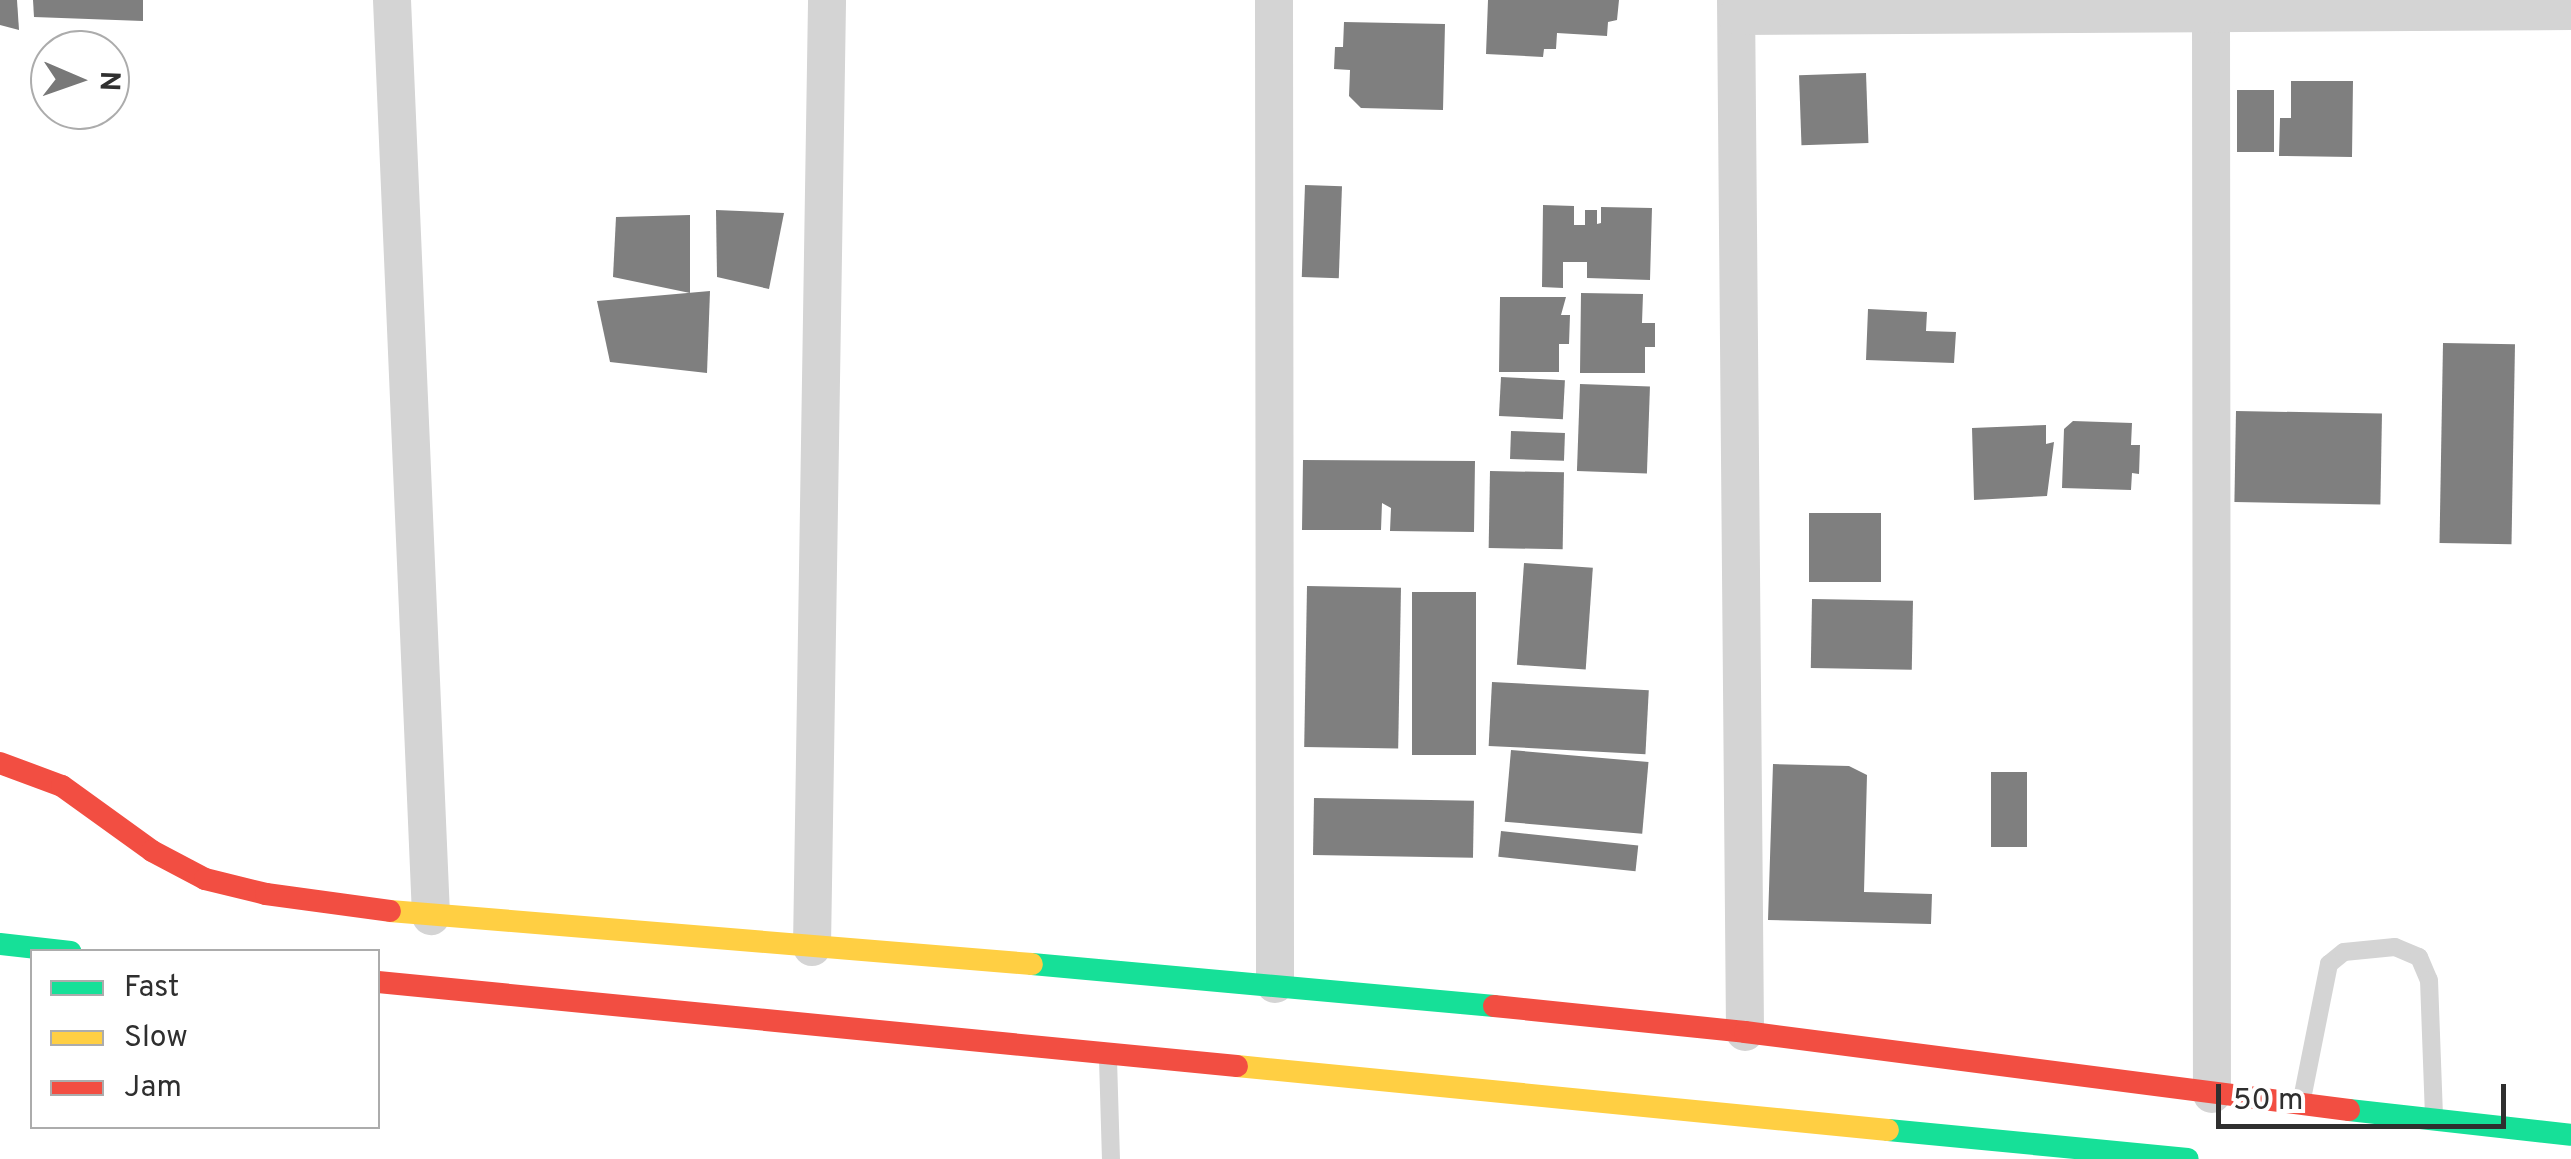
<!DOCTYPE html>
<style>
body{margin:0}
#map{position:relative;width:2571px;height:1159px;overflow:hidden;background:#fff;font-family:Overpass,sans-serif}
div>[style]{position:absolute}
.building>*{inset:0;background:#7f7f7f;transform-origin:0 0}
.lane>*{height:18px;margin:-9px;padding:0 9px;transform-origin:9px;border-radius:9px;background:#d4d4d4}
.street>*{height:38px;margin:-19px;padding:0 19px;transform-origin:19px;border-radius:19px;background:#d4d4d4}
.fast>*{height:22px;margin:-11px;padding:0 11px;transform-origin:11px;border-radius:11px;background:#16e098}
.slow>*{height:22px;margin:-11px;padding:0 11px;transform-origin:11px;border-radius:11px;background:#ffcf43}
.jam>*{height:22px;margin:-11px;padding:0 11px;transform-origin:11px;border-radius:11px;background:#f24e42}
span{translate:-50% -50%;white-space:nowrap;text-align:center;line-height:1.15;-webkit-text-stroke:10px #fff;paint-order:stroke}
.legend{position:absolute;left:30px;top:949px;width:350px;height:180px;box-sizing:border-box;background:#fff;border:2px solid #acacac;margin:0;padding:12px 18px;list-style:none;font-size:30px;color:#2f2f2f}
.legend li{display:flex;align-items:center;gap:20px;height:50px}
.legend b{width:50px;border:2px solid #acacac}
.north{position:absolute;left:30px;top:30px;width:100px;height:100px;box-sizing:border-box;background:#fff;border:2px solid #acacac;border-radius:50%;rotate:92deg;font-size:28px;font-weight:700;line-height:40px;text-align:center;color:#2f2f2f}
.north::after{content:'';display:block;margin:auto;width:35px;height:45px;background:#787878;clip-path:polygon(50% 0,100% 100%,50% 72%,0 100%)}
.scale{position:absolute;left:2216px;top:1084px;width:290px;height:45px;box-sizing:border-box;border:5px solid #2f2f2f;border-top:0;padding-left:12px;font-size:30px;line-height:35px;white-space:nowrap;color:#2f2f2f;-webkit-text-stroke:8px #fff;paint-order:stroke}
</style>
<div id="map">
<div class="building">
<div style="clip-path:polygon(0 0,17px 0,19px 30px,0 25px)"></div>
<div style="clip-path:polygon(33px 0,143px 0,143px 21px,34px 17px)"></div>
<div style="clip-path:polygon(1488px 0,1619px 0,1617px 20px,1608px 22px,1607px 36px,1557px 33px,1556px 49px,1544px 49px,1543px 57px,1486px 54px)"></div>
<div style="clip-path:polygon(1344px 22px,1445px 24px,1443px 110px,1361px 108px,1349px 96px,1350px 70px,1334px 69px,1335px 47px,1343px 47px)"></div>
<div style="left:1866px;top:73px;width:70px;height:67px;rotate:88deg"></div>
<div style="clip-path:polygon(2291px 81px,2353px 81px,2352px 157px,2279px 156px,2280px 118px,2291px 118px)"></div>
<div style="left:2237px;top:90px;width:37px;height:62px"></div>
<div style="left:1305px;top:185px;width:37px;height:92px;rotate:2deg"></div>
<div style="clip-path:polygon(1543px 205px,1574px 206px,1574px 225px,1585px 225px,1585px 210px,1597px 210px,1597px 224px,1601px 223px,1601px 207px,1652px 208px,1650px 280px,1587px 278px,1587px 262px,1563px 262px,1563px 288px,1542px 287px)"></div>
<div style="clip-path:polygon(716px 210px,784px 213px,769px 289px,717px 277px)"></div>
<div style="clip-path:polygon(690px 215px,690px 293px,613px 277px,616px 217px)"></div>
<div style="clip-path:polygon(710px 291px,707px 373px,610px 362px,597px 301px)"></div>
<div style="clip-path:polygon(1581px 293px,1643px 294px,1642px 323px,1655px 323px,1655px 347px,1645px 347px,1645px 373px,1580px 373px)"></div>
<div style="clip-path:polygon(1500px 297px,1566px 297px,1561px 315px,1570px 315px,1569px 344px,1559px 344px,1559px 372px,1499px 372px)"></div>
<div style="clip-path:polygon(1868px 309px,1927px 312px,1926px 331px,1956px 332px,1954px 363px,1866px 360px)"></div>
<div style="left:2443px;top:343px;width:72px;height:200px;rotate:1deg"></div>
<div style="left:1501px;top:377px;width:64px;height:39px;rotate:3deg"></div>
<div style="left:1580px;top:384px;width:70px;height:87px;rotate:2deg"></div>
<div style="left:2236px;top:411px;width:146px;height:91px;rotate:1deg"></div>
<div style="clip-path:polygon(2073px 421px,2132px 423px,2131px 445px,2140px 445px,2139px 474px,2132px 473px,2131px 490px,2062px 488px,2064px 429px)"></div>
<div style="clip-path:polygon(2046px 425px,2046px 444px,2054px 442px,2047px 496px,1974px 500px,1972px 428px)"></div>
<div style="left:1511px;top:431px;width:54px;height:28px;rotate:2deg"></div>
<div style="clip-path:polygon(1303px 460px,1475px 461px,1474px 532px,1390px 531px,1391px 508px,1382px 503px,1381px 530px,1302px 530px)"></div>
<div style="left:1490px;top:471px;width:74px;height:77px;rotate:1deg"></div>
<div style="left:1809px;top:513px;width:72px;height:69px"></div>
<div style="left:1524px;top:563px;width:69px;height:102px;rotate:4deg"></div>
<div style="left:1307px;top:586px;width:94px;height:161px;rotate:1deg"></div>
<div style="left:1412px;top:592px;width:64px;height:163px"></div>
<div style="left:1812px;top:599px;width:101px;height:69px;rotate:1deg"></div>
<div style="left:1492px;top:682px;width:157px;height:64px;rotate:3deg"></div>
<div style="left:1511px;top:750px;width:138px;height:72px;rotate:5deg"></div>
<div style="clip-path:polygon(1773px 764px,1849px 766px,1867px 775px,1864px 892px,1932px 894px,1931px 924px,1768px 920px)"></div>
<div style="left:1991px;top:772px;width:36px;height:75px"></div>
<div style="left:1314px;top:798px;width:160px;height:57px;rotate:1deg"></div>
<div style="left:1501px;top:831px;width:138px;height:26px;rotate:6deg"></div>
</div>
<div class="lane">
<div style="left:1108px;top:1059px;width:100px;rotate:88.3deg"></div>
<div style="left:2302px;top:1099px;width:138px;rotate:-78.7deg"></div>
<div style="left:2329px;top:964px;width:19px;rotate:-39deg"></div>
<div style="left:2344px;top:952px;width:51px;rotate:-5.6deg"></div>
<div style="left:2395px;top:947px;width:26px;rotate:23deg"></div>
<div style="left:2419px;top:957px;width:25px;rotate:67deg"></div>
<div style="left:2429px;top:980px;width:134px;rotate:87.9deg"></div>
</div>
<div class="street">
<div style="left:392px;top:0;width:917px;rotate:87.56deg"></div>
<div style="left:1274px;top:0;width:984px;rotate:89.94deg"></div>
<div style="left:1736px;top:0;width:1032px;rotate:89.5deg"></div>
<div style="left:2211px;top:13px;width:1081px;rotate:89.95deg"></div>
<div style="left:1737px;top:16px;width:834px;rotate:-0.34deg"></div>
<div style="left:812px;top:947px;width:947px;rotate:-89.09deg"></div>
</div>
<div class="fast">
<div style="left:0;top:944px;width:71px;rotate:6.4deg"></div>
<div style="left:1032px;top:964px;width:464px;rotate:5.2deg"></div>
<div style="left:2349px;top:1110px;width:223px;rotate:6.4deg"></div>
<div style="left:1888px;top:1130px;width:301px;rotate:5.5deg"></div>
</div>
<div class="slow">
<div style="left:390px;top:911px;width:644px;rotate:4.72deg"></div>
<div style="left:1237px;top:1066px;width:654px;rotate:5.61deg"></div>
</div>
<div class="jam">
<div style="left:0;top:763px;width:66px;rotate:20.4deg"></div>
<div style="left:62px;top:786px;width:111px;rotate:35.8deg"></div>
<div style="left:152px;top:851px;width:60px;rotate:27.8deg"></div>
<div style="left:205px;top:879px;width:63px;rotate:13.8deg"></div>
<div style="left:266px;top:894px;width:125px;rotate:7.8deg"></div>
<div style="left:378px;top:982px;width:863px;rotate:5.59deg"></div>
<div style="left:1494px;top:1006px;width:252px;rotate:5.9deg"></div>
<div style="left:1745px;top:1032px;width:609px;rotate:7.36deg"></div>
</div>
<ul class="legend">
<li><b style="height:12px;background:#16e098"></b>Fast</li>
<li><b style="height:12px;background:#ffcf43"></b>Slow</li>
<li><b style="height:12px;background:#f24e42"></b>Jam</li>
</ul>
<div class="north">N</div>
<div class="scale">50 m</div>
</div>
